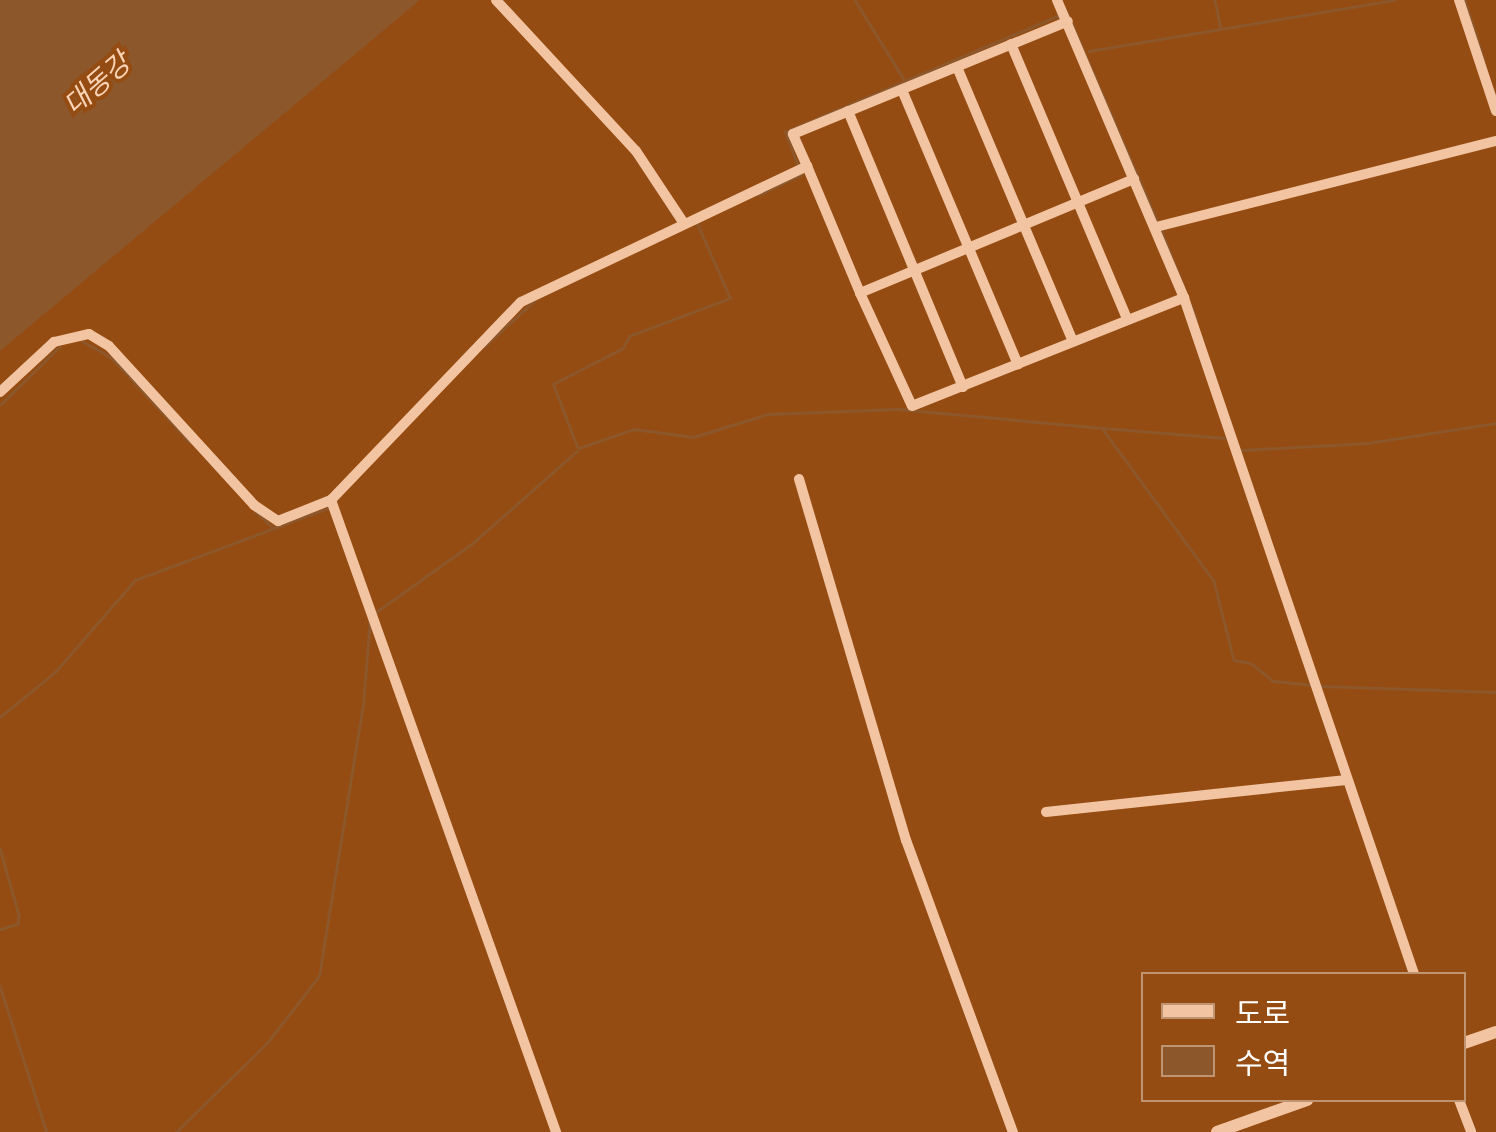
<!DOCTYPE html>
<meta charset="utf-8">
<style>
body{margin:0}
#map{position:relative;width:1496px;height:1132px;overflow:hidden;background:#954c12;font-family:"Open Sans","Noto Sans KR",sans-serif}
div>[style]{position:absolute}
.water>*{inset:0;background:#8c572b}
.stream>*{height:2.5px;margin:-1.25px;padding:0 1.25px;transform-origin:1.25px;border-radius:1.25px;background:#8c572b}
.minor>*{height:10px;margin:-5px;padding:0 5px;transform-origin:5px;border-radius:5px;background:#f3c4a1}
.tertiary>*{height:12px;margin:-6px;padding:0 6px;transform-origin:6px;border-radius:6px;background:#f3c4a1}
span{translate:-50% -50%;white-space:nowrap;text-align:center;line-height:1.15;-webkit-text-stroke:8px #954c12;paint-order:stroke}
.water-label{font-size:28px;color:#fad2b5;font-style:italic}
.legend{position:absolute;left:1141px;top:972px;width:325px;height:130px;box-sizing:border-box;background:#954c12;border:2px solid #bf9471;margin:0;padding:12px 18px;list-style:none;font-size:30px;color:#fff}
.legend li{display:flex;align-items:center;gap:20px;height:50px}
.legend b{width:50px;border:2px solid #bf9471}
</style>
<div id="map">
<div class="water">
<div style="clip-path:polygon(0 0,420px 0,0 351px)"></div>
</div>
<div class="stream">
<div style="left:855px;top:0;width:95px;rotate:58.3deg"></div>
<div style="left:905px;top:81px;width:168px;rotate:-23.1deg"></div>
<div style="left:1215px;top:0;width:29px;rotate:78deg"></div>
<div style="left:1465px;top:0;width:63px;rotate:72.4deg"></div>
<div style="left:1067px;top:12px;width:229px;rotate:66.6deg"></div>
<div style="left:1089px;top:51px;width:310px;rotate:-9.5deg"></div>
<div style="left:798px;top:167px;width:37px;rotate:-110deg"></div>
<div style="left:785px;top:132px;width:130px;rotate:-23deg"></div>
<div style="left:758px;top:195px;width:47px;rotate:-25.5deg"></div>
<div style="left:1161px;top:229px;width:97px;rotate:68.7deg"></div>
<div style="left:82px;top:341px;width:33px;rotate:29deg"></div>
<div style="left:111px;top:357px;width:117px;rotate:47.1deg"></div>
<div style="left:485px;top:346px;width:67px;rotate:-42.6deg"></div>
<div style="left:0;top:405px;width:84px;rotate:-44.5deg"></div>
<div style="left:1104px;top:428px;width:121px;rotate:4.7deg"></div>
<div style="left:577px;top:447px;width:67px;rotate:-110.9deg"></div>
<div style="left:553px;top:384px;width:79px;rotate:-27.2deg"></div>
<div style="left:623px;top:348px;width:13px;rotate:-63deg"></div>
<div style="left:629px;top:336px;width:108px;rotate:-20.6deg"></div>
<div style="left:730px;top:298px;width:81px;rotate:-114deg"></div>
<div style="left:579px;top:448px;width:58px;rotate:-19.1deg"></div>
<div style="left:634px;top:429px;width:60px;rotate:7.7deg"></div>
<div style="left:693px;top:437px;width:78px;rotate:-17deg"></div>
<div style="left:768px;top:414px;width:130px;rotate:-2.2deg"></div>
<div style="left:898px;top:409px;width:205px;rotate:5.3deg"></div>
<div style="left:1102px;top:428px;width:190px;rotate:53.8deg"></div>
<div style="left:1214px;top:581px;width:81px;rotate:75.8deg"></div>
<div style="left:1234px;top:660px;width:17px;rotate:10deg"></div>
<div style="left:1251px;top:663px;width:28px;rotate:39deg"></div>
<div style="left:1273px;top:681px;width:41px;rotate:5.6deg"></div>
<div style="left:1241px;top:450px;width:127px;rotate:-3.2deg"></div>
<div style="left:1368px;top:443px;width:130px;rotate:-8.9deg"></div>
<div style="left:255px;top:511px;width:26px;rotate:43deg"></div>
<div style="left:376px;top:612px;width:120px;rotate:-35.5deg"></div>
<div style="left:474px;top:542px;width:137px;rotate:-41.5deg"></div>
<div style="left:1322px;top:686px;width:174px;rotate:2deg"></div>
<div style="left:0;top:717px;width:71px;rotate:-39.3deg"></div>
<div style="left:55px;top:672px;width:122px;rotate:-49deg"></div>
<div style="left:135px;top:580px;width:209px;rotate:-20.4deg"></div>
<div style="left:0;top:848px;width:70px;rotate:74.2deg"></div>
<div style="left:19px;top:915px;width:9px;rotate:96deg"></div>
<div style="left:18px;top:924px;width:19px;rotate:162deg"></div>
<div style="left:0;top:986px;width:153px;rotate:72.2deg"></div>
<div style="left:176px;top:1132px;width:127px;rotate:-44.4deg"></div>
<div style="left:267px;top:1043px;width:85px;rotate:-52.2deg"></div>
<div style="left:319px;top:976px;width:275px;rotate:-80.8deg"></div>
<div style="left:363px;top:705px;width:87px;rotate:-85.4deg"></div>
</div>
<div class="minor">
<div style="left:496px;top:0;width:206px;rotate:47.2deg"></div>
<div style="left:636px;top:151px;width:85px;rotate:56.5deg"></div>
<div style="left:1057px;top:0;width:324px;rotate:66.9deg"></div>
<div style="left:1184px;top:298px;width:714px;rotate:71.21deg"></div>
<div style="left:1459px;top:0;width:117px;rotate:71.6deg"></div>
<div style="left:1011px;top:44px;width:298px;rotate:67.1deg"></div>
<div style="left:957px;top:67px;width:298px;rotate:67.1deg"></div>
<div style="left:902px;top:90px;width:298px;rotate:67.1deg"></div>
<div style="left:848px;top:111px;width:299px;rotate:67.4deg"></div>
<div style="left:807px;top:166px;width:138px;rotate:67.3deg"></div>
<div style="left:860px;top:293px;width:297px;rotate:-22.6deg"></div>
<div style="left:1156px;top:227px;width:351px;rotate:-14.2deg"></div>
<div style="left:860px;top:293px;width:124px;rotate:65.3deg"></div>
<div style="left:912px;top:406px;width:293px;rotate:-21.7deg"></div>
<div style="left:0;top:392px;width:74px;rotate:-42.8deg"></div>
<div style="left:54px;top:342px;width:36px;rotate:-13deg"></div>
<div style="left:89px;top:334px;width:23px;rotate:31deg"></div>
<div style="left:109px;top:346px;width:215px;rotate:47.6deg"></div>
<div style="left:254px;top:505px;width:29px;rotate:34deg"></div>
<div style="left:278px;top:521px;width:57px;rotate:-21.6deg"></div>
<div style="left:331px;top:500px;width:274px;rotate:-46.2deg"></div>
<div style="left:521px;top:302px;width:317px;rotate:-25.4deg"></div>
<div style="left:807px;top:166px;width:35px;rotate:-114deg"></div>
<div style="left:793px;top:134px;width:297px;rotate:-22.3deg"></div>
<div style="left:799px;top:479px;width:377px;rotate:73.5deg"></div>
<div style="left:906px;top:840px;width:311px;rotate:69.9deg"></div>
<div style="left:331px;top:500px;width:671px;rotate:70.4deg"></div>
<div style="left:1046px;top:812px;width:302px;rotate:-6.1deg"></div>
<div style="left:1459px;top:1100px;width:34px;rotate:69deg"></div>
</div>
<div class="tertiary">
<div style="left:1464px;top:1043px;width:34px;rotate:-19deg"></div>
<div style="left:1217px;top:1132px;width:96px;rotate:-19.6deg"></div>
</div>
<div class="water-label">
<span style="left:96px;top:83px;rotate:-41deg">대동강</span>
</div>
<ul class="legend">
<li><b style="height:12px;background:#f3c4a1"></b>도로</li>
<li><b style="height:28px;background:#8c572b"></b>수역</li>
</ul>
</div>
